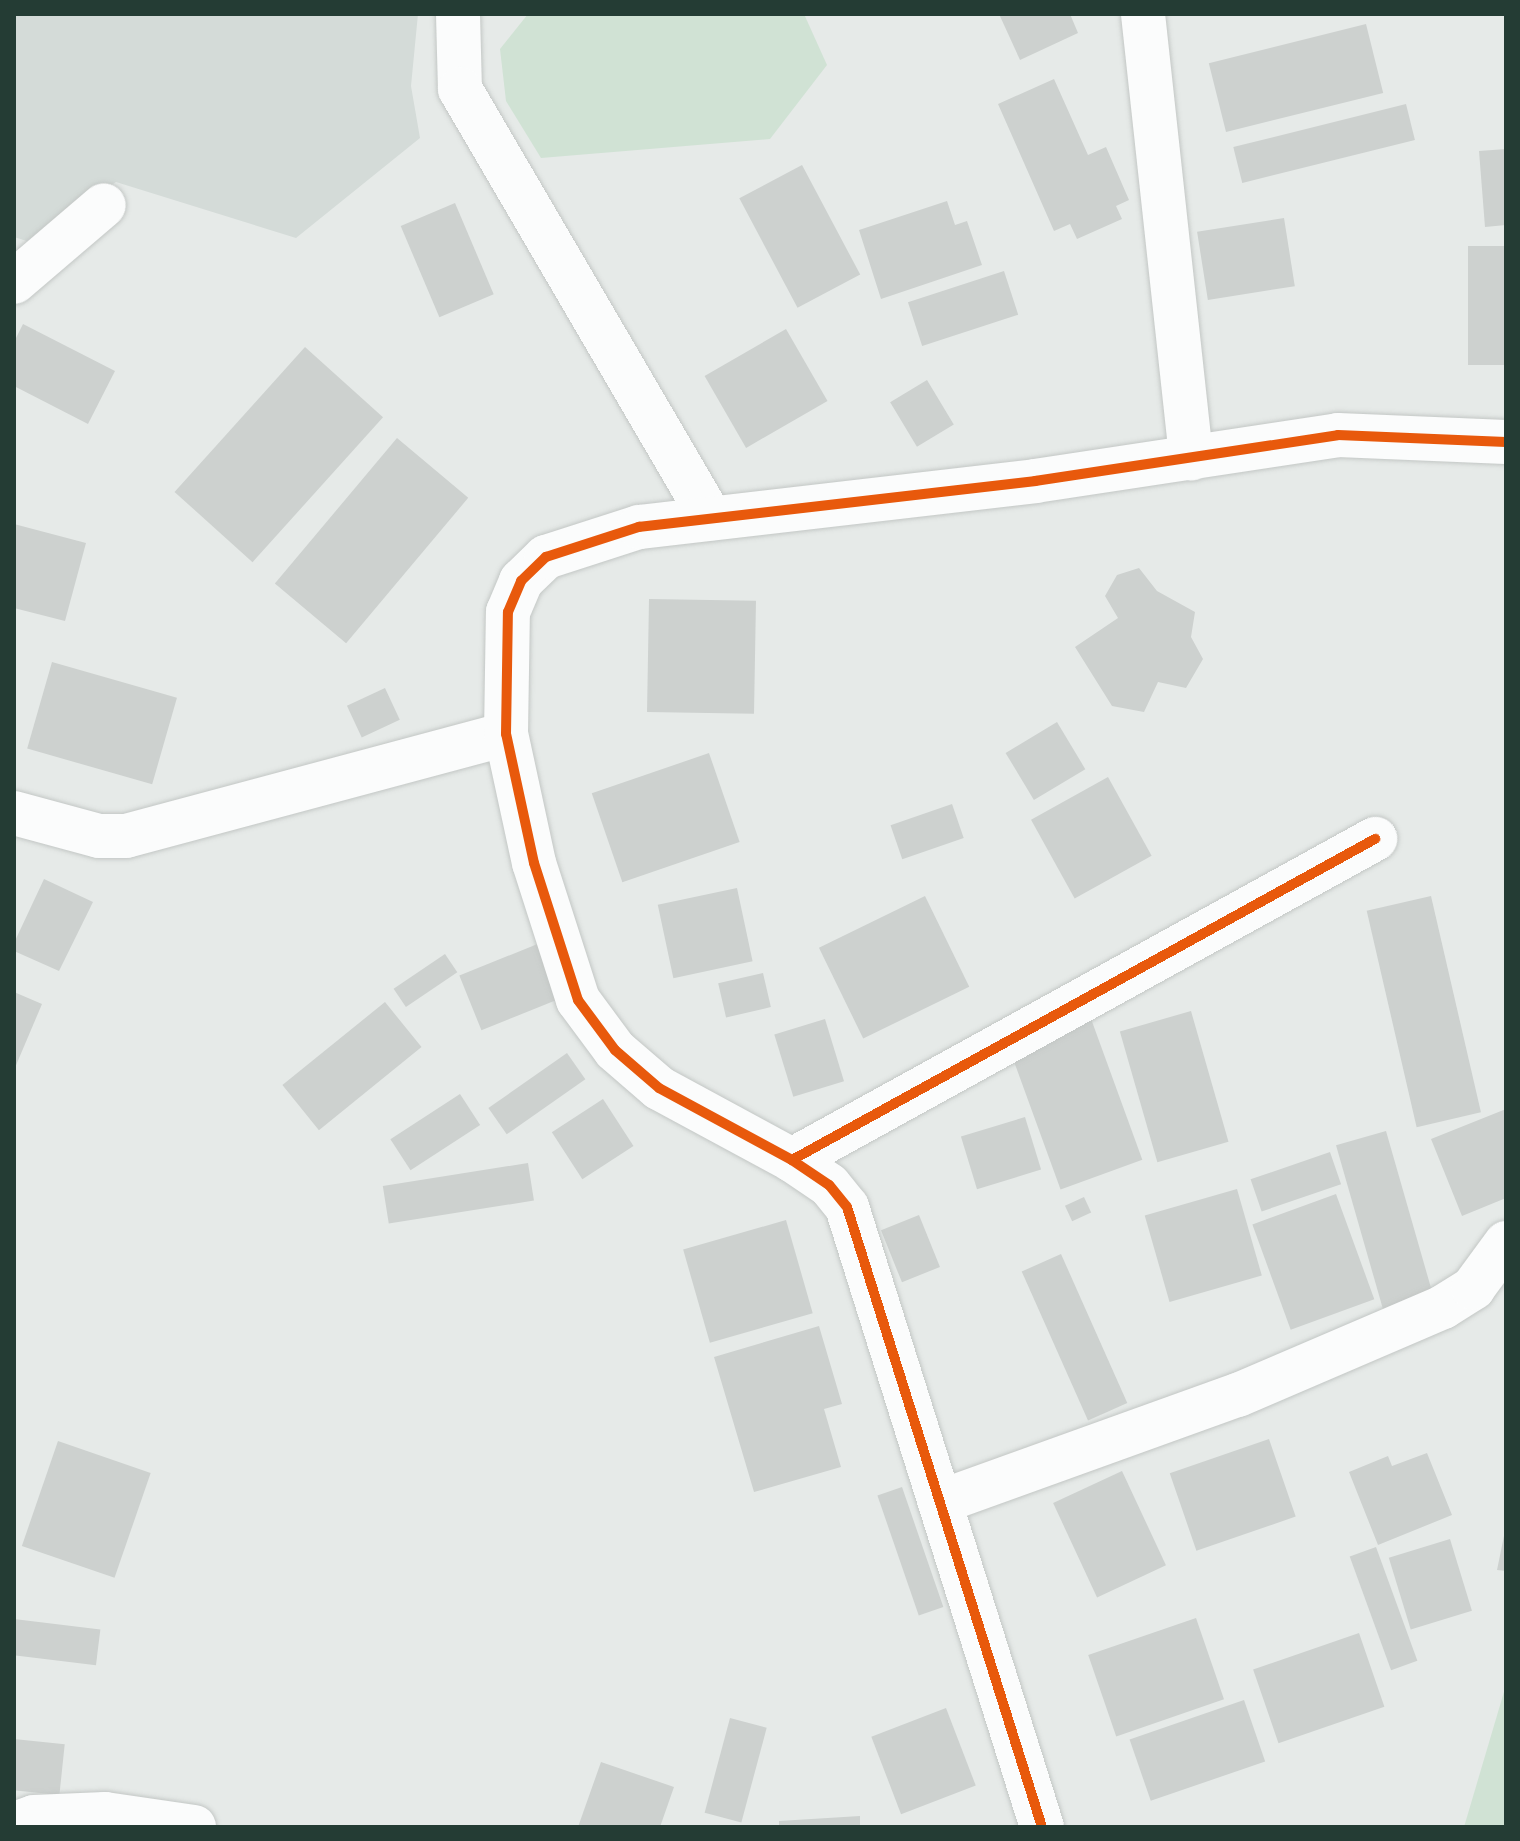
<!DOCTYPE html>
<style>
body{margin:0}
#map{position:relative;width:1520px;height:1841px;overflow:hidden;background:#e6eae8;font-family:"IBM Plex Sans",sans-serif}
div>[style]{position:absolute}
.built>*{inset:0;background:#d4dbd8}
.green>*{inset:0;background:#d0e2d4}
.building>*{inset:0;background:#cdd1cf;transform-origin:0 0}
.roads{filter:drop-shadow(0 0 2px #c3c7c5) drop-shadow(0 0 2px #c3c7c5)}
.minor>*{height:44px;margin:-22px;padding:0 22px;transform-origin:22px;border-radius:22px;background:#fbfcfc}
.cycleway>*{height:10px;margin:-5px;padding:0 5px;transform-origin:5px;border-radius:5px;background:#e8590c}
span{translate:-50% -50%;white-space:nowrap;text-align:center;line-height:1.15;-webkit-text-stroke:6px #f4f9f6;paint-order:stroke}
.frame{position:absolute;inset:0;border:16px solid #243c34;pointer-events:none}
</style>
<div id="map">
<div class="built">
<div style="clip-path:polygon(14px 14px,418px 14px,411px 86px,420px 138px,296px 238px,116px 182px,27px 241px,14px 237px)"></div>
</div>
<div class="green">
<div style="clip-path:polygon(528px 14px,804px 14px,827px 65px,770px 139px,541px 158px,506px 101px,500px 49px)"></div>
<div style="clip-path:polygon(1506px 1685px,1506px 1827px,1464px 1827px)"></div>
</div>
<div class="building">
<div style="clip-path:polygon(999px 14px,1070px 14px,1078px 33px,1020px 60px)"></div>
<div style="left:1366px;top:24px;width:71px;height:162px;rotate:76deg"></div>
<div style="clip-path:polygon(1054px 79px,1088px 155px,1106px 147px,1129px 200px,1116px 206px,1122px 219px,1077px 239px,1070px 224px,1054px 231px,998px 104px)"></div>
<div style="left:1406px;top:104px;width:37px;height:178px;rotate:76deg"></div>
<div style="clip-path:polygon(1506px 149px,1506px 225px,1485px 227px,1479px 151px)"></div>
<div style="left:802px;top:165px;width:124px;height:71px;rotate:62deg"></div>
<div style="clip-path:polygon(947px 201px,955px 225px,967px 221px,982px 265px,881px 299px,859px 230px)"></div>
<div style="left:455px;top:203px;width:99px;height:59px;rotate:67deg"></div>
<div style="left:1284px;top:218px;width:69px;height:88px;rotate:81deg"></div>
<div style="left:1506px;top:246px;width:119px;height:38px;rotate:90deg"></div>
<div style="left:1004px;top:271px;width:46px;height:101px;rotate:72deg"></div>
<div style="clip-path:polygon(23px 324px,115px 371px,88px 424px,14px 386px,14px 342px)"></div>
<div style="left:786px;top:329px;width:83px;height:94px;rotate:60deg"></div>
<div style="left:305px;top:347px;width:105px;height:195px;rotate:42deg"></div>
<div style="left:927px;top:380px;width:52px;height:43px;rotate:59deg"></div>
<div style="left:397px;top:438px;width:93px;height:190px;rotate:40deg"></div>
<div style="clip-path:polygon(14px 524px,86px 543px,65px 621px,14px 608px)"></div>
<div style="clip-path:polygon(1139px 568px,1157px 591px,1195px 612px,1191px 637px,1203px 659px,1186px 688px,1158px 682px,1144px 712px,1112px 706px,1075px 647px,1118px 618px,1105px 596px,1117px 575px)"></div>
<div style="left:649px;top:599px;width:107px;height:113px;rotate:1deg"></div>
<div style="left:52px;top:662px;width:130px;height:90px;rotate:16deg"></div>
<div style="left:385px;top:688px;width:35px;height:42px;rotate:65deg"></div>
<div style="left:1057px;top:722px;width:55px;height:60px;rotate:59deg"></div>
<div style="left:709px;top:753px;width:94px;height:124px;rotate:71deg"></div>
<div style="left:1108px;top:777px;width:90px;height:88px;rotate:61deg"></div>
<div style="left:952px;top:804px;width:36px;height:65px;rotate:71deg"></div>
<div style="clip-path:polygon(44px 879px,93px 902px,59px 971px,14px 951px,14px 943px)"></div>
<div style="left:737px;top:888px;width:75px;height:81px;rotate:78deg"></div>
<div style="left:925px;top:896px;width:101px;height:118px;rotate:64deg"></div>
<div style="left:1431px;top:896px;width:222px;height:66px;rotate:77deg"></div>
<div style="left:540px;top:943px;width:59px;height:87px;rotate:68deg"></div>
<div style="left:445px;top:954px;width:22px;height:62px;rotate:56deg"></div>
<div style="left:763px;top:973px;width:35px;height:46px;rotate:77deg"></div>
<div style="clip-path:polygon(14px 992px,42px 1004px,14px 1070px)"></div>
<div style="left:385px;top:1002px;width:58px;height:132px;rotate:51deg"></div>
<div style="left:1191px;top:1011px;width:136px;height:74px;rotate:74deg"></div>
<div style="left:1090px;top:1016px;width:153px;height:87px;rotate:70deg"></div>
<div style="left:825px;top:1019px;width:65px;height:53px;rotate:73deg"></div>
<div style="left:567px;top:1053px;width:32px;height:96px;rotate:55deg"></div>
<div style="left:460px;top:1094px;width:37px;height:83px;rotate:57deg"></div>
<div style="left:603px;top:1099px;width:56px;height:61px;rotate:57deg"></div>
<div style="clip-path:polygon(1506px 1109px,1506px 1198px,1462px 1216px,1431px 1139px)"></div>
<div style="left:1025px;top:1117px;width:55px;height:67px;rotate:73deg"></div>
<div style="left:1386px;top:1131px;width:174px;height:52px;rotate:74deg"></div>
<div style="left:1330px;top:1152px;width:34px;height:84px;rotate:71deg"></div>
<div style="left:528px;top:1163px;width:38px;height:147px;rotate:81deg"></div>
<div style="left:1237px;top:1189px;width:90px;height:96px;rotate:74deg"></div>
<div style="left:1336px;top:1194px;width:112px;height:89px;rotate:70deg"></div>
<div style="left:1084px;top:1197px;width:17px;height:21px;rotate:65deg"></div>
<div style="left:919px;top:1215px;width:56px;height:41px;rotate:68deg"></div>
<div style="left:786px;top:1220px;width:97px;height:107px;rotate:74deg"></div>
<div style="left:1061px;top:1254px;width:163px;height:43px;rotate:66deg"></div>
<div style="clip-path:polygon(819px 1326px,842px 1404px,824px 1409px,841px 1467px,754px 1492px,714px 1357px)"></div>
<div style="left:1269px;top:1439px;width:82px;height:105px;rotate:71deg"></div>
<div style="left:58px;top:1441px;width:98px;height:111px;rotate:19deg"></div>
<div style="clip-path:polygon(1427px 1453px,1452px 1515px,1378px 1545px,1349px 1472px,1388px 1456px,1392px 1466px)"></div>
<div style="left:1122px;top:1471px;width:104px;height:76px;rotate:65deg"></div>
<div style="left:902px;top:1487px;width:127px;height:26px;rotate:71deg"></div>
<div style="clip-path:polygon(1505px 1531px,1506px 1531px,1506px 1571px,1497px 1570px)"></div>
<div style="left:1450px;top:1539px;width:75px;height:64px;rotate:73deg"></div>
<div style="left:1376px;top:1547px;width:121px;height:28px;rotate:70deg"></div>
<div style="left:1196px;top:1618px;width:86px;height:114px;rotate:71deg"></div>
<div style="left:14px;top:1619px;width:87px;height:36px;rotate:7deg"></div>
<div style="left:1359px;top:1633px;width:78px;height:112px;rotate:71deg"></div>
<div style="left:1244px;top:1700px;width:65px;height:121px;rotate:71deg"></div>
<div style="left:946px;top:1708px;width:83px;height:80px;rotate:69deg"></div>
<div style="left:730px;top:1718px;width:38px;height:98px;rotate:15deg"></div>
<div style="left:14px;top:1739px;width:51px;height:51px;rotate:6deg"></div>
<div style="clip-path:polygon(601px 1762px,674px 1787px,660px 1827px,578px 1827px)"></div>
<div style="clip-path:polygon(860px 1816px,860px 1827px,779px 1827px,779px 1821px)"></div>
</div>
<div class="roads">
<div class="minor">
<div style="left:458px;top:14px;width:75px;rotate:88.5deg"></div>
<div style="left:460px;top:89px;width:497px;rotate:59.7deg"></div>
<div style="left:1143px;top:14px;width:447px;rotate:83.8deg"></div>
<div style="left:14px;top:282px;width:118px;rotate:-40.5deg"></div>
<div style="left:14px;top:813px;width:88px;rotate:15.1deg"></div>
<div style="left:99px;top:836px;width:27px"></div>
<div style="left:126px;top:836px;width:393px;rotate:-15deg"></div>
<div style="left:792px;top:1160px;width:666px;rotate:-28.84deg"></div>
<div style="left:940px;top:1502px;width:317px;rotate:-19.8deg"></div>
<div style="left:1238px;top:1395px;width:223px;rotate:-23.2deg"></div>
<div style="left:1443px;top:1307px;width:36px;rotate:-32deg"></div>
<div style="left:1473px;top:1288px;width:56px;rotate:-53.7deg"></div>
<div style="left:14px;top:1824px;width:21px;rotate:-19deg"></div>
<div style="left:34px;top:1817px;width:71px;rotate:-2.4deg"></div>
<div style="left:105px;top:1814px;width:90px;rotate:8.3deg"></div>
<div style="left:1042px;top:1827px;width:650px;rotate:-107.46deg"></div>
<div style="left:847px;top:1207px;width:28px;rotate:-129deg"></div>
<div style="left:829px;top:1185px;width:45px;rotate:-146deg"></div>
<div style="left:792px;top:1160px;width:151px;rotate:-151.6deg"></div>
<div style="left:659px;top:1088px;width:58px;rotate:-139.2deg"></div>
<div style="left:615px;top:1050px;width:62px;rotate:-126.5deg"></div>
<div style="left:578px;top:1000px;width:144px;rotate:-107.8deg"></div>
<div style="left:534px;top:863px;width:132px;rotate:-102.2deg"></div>
<div style="left:506px;top:734px;width:122px;rotate:-89.1deg"></div>
<div style="left:508px;top:612px;width:34px;rotate:-67deg"></div>
<div style="left:521px;top:581px;width:35px;rotate:-44deg"></div>
<div style="left:546px;top:557px;width:98px;rotate:-17.9deg"></div>
<div style="left:639px;top:527px;width:399px;rotate:-6.6deg"></div>
<div style="left:1035px;top:481px;width:306px;rotate:-8.6deg"></div>
<div style="left:1338px;top:435px;width:168px;rotate:2.4deg"></div>
</div>
</div>
<div class="cycleway">
<div style="left:792px;top:1160px;width:666px;rotate:-28.84deg"></div>
<div style="left:1042px;top:1827px;width:650px;rotate:-107.46deg"></div>
<div style="left:847px;top:1207px;width:28px;rotate:-129deg"></div>
<div style="left:829px;top:1185px;width:45px;rotate:-146deg"></div>
<div style="left:792px;top:1160px;width:151px;rotate:-151.6deg"></div>
<div style="left:659px;top:1088px;width:58px;rotate:-139.2deg"></div>
<div style="left:615px;top:1050px;width:62px;rotate:-126.5deg"></div>
<div style="left:578px;top:1000px;width:144px;rotate:-107.8deg"></div>
<div style="left:534px;top:863px;width:132px;rotate:-102.2deg"></div>
<div style="left:506px;top:734px;width:122px;rotate:-89.1deg"></div>
<div style="left:508px;top:612px;width:34px;rotate:-67deg"></div>
<div style="left:521px;top:581px;width:35px;rotate:-44deg"></div>
<div style="left:546px;top:557px;width:98px;rotate:-17.9deg"></div>
<div style="left:639px;top:527px;width:399px;rotate:-6.6deg"></div>
<div style="left:1035px;top:481px;width:306px;rotate:-8.6deg"></div>
<div style="left:1338px;top:435px;width:168px;rotate:2.4deg"></div>
</div>
<div class="frame"></div>
</div>
